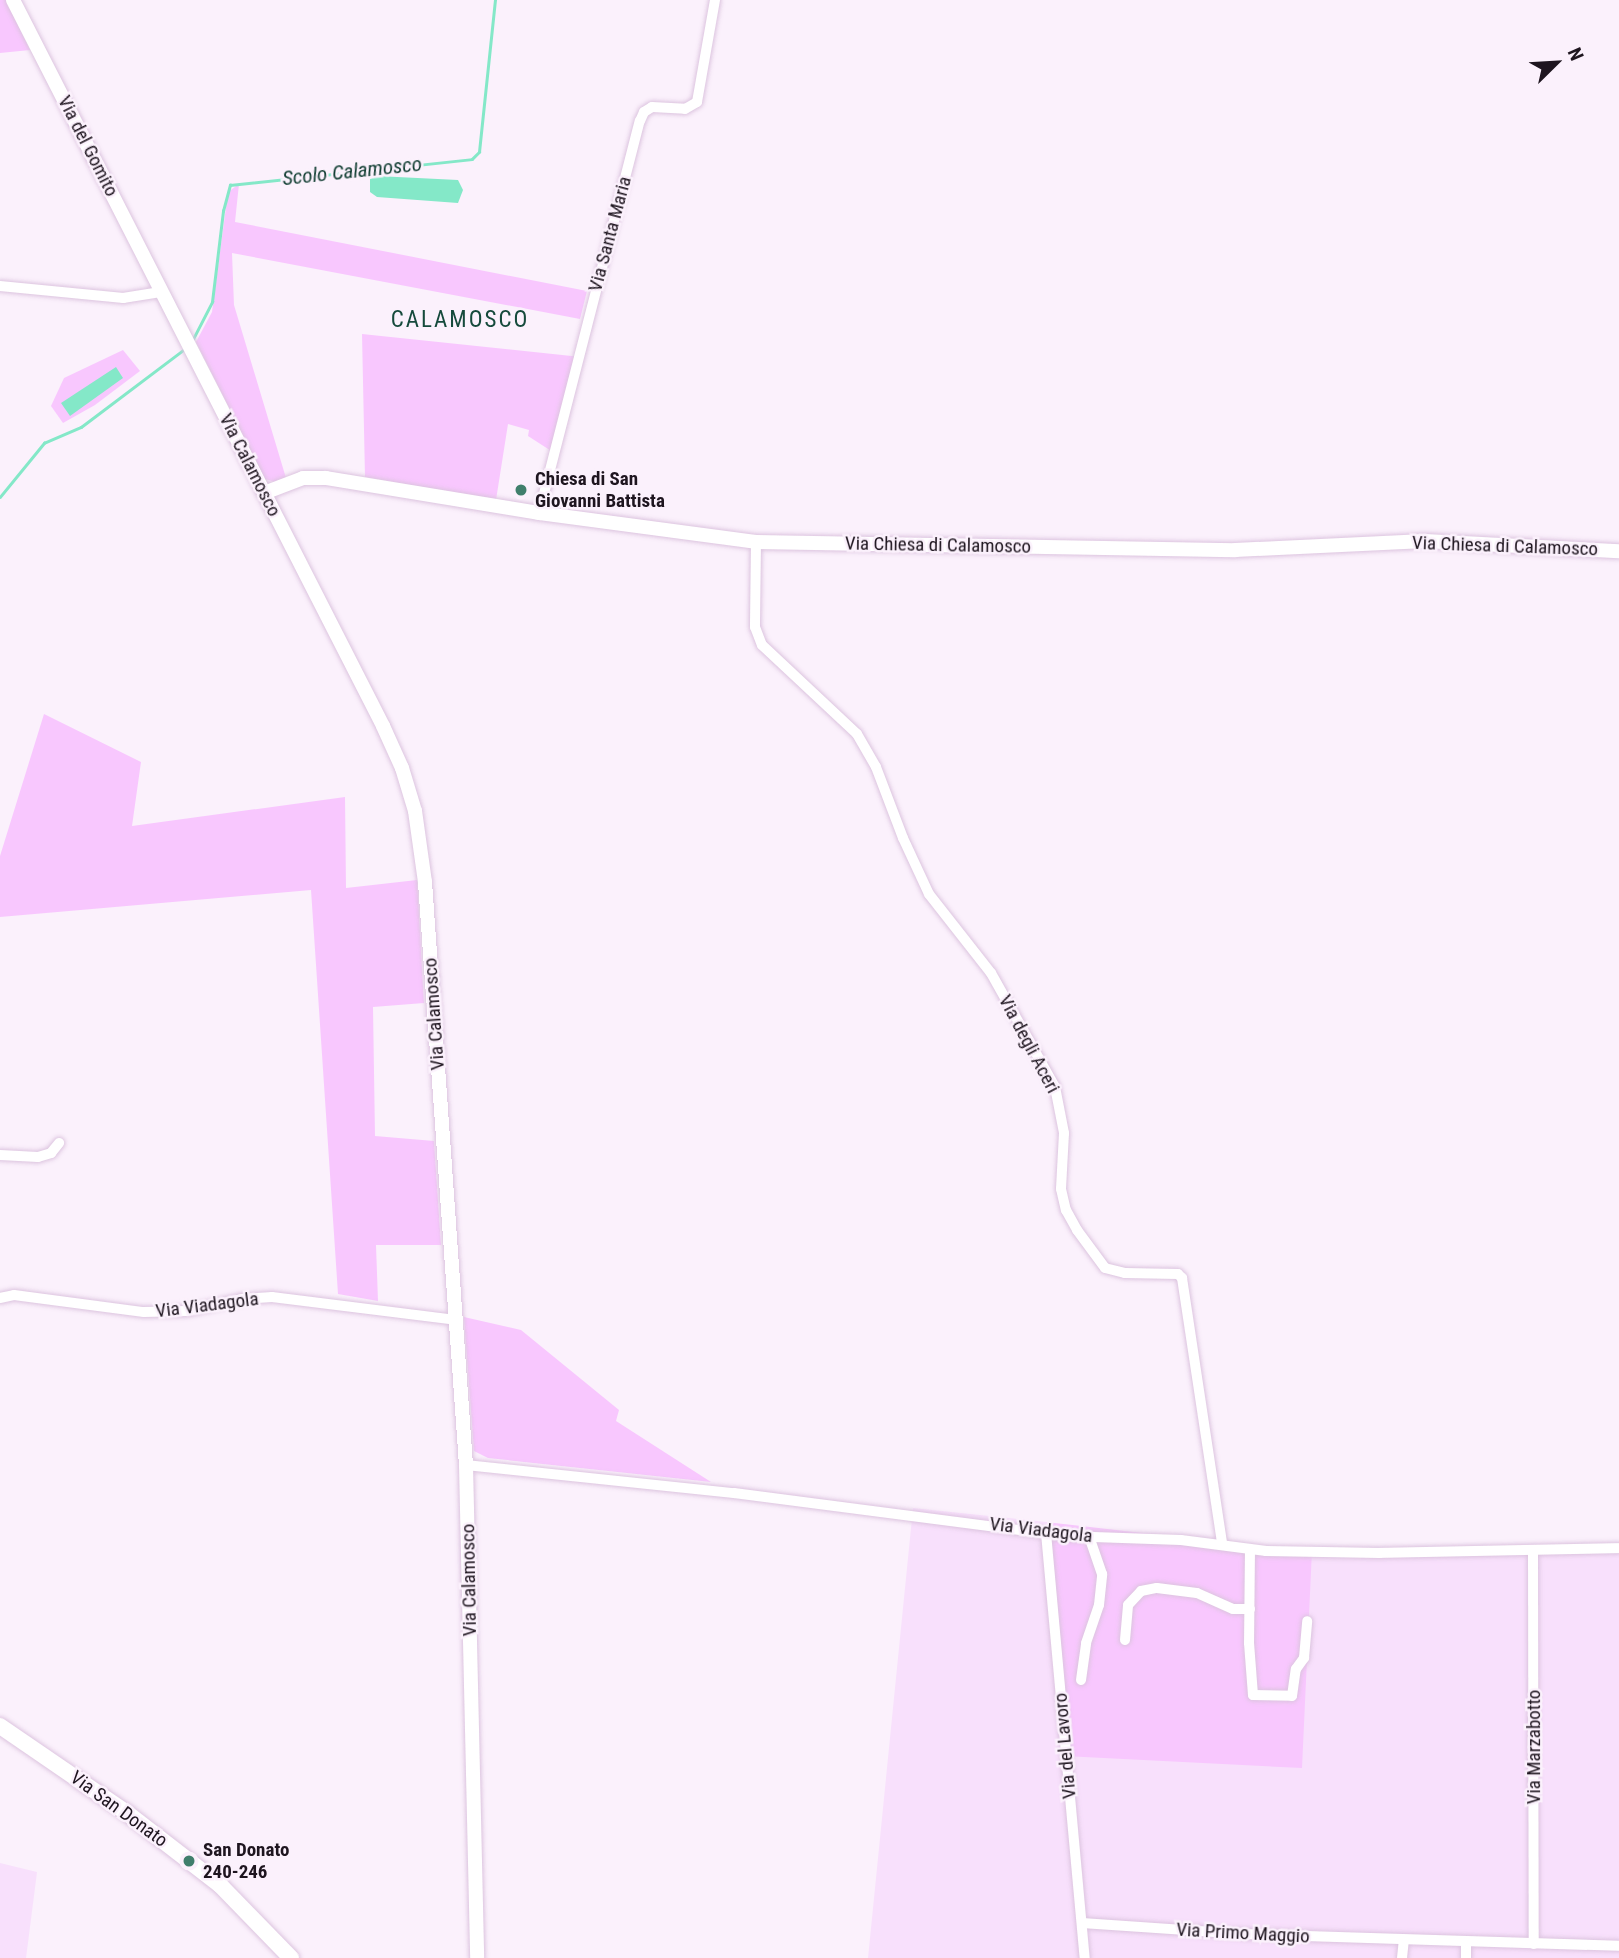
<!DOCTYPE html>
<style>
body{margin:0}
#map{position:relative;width:1619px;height:1958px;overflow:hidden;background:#fbf1fc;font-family:"Roboto Condensed",sans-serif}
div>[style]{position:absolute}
.built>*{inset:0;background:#f8e0fc}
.green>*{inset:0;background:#f8c7fe}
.water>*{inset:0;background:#84e8c8}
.stream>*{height:2.5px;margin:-1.25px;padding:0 1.25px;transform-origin:1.25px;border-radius:1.25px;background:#84e8c8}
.roads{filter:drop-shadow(0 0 2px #dcc4df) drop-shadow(0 0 2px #dcc4df)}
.street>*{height:10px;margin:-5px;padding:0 5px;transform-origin:5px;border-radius:5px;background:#fff}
.secondary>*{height:14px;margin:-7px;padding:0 7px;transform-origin:7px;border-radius:7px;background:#fff}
.primary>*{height:16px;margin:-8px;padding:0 8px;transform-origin:8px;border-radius:8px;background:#fff}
.dots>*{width:19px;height:19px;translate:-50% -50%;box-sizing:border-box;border:4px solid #fbf1fc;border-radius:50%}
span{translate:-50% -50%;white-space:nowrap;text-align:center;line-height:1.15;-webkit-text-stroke:5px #fbf1fc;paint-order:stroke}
.street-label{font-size:19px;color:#1e151f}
.poi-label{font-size:19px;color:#1e151f;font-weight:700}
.left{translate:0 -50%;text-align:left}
.water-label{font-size:21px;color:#0c3a2e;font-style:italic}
.quarter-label{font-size:23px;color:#164a3c;letter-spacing:2px}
.north{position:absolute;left:1521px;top:28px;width:70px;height:70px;-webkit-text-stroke:5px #fbf1fc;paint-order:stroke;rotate:66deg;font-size:19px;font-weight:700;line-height:28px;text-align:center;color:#1e151f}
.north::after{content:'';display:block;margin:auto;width:24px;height:32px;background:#1e151f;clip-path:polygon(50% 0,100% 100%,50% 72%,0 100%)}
</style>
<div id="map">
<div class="built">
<div style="clip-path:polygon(913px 1508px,1046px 1522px,1063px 1756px,1312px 1550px,1619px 1545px,1619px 1958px,868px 1958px)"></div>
<div style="clip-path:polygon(0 1863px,37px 1872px,26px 1958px,0 1958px)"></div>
</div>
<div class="green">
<div style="clip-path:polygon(0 0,6px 0,30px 50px,0 53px)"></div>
<div style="clip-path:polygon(239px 184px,235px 222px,587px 291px,580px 319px,232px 253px,234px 305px,286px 478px,275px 482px,265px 479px,196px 342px,212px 312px,228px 192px)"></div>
<div style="clip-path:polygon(362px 334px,581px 357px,559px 456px,528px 436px,529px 430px,508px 424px,496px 500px,365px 477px)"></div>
<div style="clip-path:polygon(123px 350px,140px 371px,95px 405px,63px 423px,51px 406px,64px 378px)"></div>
<div style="clip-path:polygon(44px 714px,141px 762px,132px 826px,345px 797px,346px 888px,417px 880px,424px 1003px,373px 1007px,375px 1136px,434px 1141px,441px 1245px,376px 1245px,378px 1301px,338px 1294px,311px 890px,0 917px,0 856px)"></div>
<div style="clip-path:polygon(464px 1317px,521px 1330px,619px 1410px,616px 1421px,711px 1482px,488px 1458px,474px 1451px)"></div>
<div style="clip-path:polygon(1046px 1522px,1265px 1547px,1312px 1550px,1302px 1768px,1064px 1756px)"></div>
</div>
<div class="water">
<div style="clip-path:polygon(377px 176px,458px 180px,463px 190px,458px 203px,377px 197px,370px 192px,370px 179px)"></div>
<div style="clip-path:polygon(116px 367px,123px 378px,70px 416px,61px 403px)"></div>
</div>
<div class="stream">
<div style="left:193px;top:339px;width:42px;rotate:-62.8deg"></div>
<div style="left:212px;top:302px;width:92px;rotate:-83.1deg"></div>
<div style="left:223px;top:211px;width:27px;rotate:-75deg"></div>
<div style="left:230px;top:185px;width:243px;rotate:-6.1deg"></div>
<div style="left:472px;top:159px;width:10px;rotate:-45deg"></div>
<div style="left:479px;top:152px;width:153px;rotate:-84deg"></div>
<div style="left:0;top:497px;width:70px;rotate:-50.8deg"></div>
<div style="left:44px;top:443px;width:40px;rotate:-23.4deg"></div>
<div style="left:81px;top:427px;width:128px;rotate:-37deg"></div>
</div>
<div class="roads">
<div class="street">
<div style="left:0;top:286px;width:124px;rotate:5.6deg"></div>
<div style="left:123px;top:298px;width:38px;rotate:-9deg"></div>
<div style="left:539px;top:513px;width:405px;rotate:-75.6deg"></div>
<div style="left:640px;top:121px;width:10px;rotate:-66deg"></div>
<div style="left:644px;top:112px;width:9px;rotate:-32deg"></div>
<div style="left:652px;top:107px;width:33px;rotate:3deg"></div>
<div style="left:685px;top:109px;width:14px;rotate:-30deg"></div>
<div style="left:697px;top:102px;width:104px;rotate:-80deg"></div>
<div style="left:756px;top:542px;width:85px;rotate:90.7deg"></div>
<div style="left:755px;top:627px;width:19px;rotate:69deg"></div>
<div style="left:762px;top:645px;width:130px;rotate:43.1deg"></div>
<div style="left:857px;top:734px;width:38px;rotate:60deg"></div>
<div style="left:876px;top:767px;width:76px;rotate:69.2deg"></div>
<div style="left:903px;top:838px;width:62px;rotate:65.1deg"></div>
<div style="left:929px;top:894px;width:100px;rotate:51.9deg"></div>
<div style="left:991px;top:973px;width:131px;rotate:60.7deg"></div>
<div style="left:1055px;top:1087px;width:47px;rotate:78.9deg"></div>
<div style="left:1064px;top:1133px;width:56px;rotate:93.1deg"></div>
<div style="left:1061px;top:1189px;width:22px;rotate:77deg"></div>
<div style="left:1066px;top:1210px;width:23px;rotate:61deg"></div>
<div style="left:1077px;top:1230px;width:47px;rotate:53.6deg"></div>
<div style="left:1105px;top:1268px;width:21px;rotate:14deg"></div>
<div style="left:1125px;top:1273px;width:53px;rotate:1.1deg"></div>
<div style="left:1178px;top:1274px;width:6px;rotate:45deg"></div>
<div style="left:1182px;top:1278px;width:269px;rotate:81.4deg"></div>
<div style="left:0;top:1155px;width:38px;rotate:3deg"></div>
<div style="left:38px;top:1157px;width:14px;rotate:-17deg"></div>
<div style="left:51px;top:1153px;width:13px;rotate:-51deg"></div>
<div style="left:0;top:1298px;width:14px;rotate:-12deg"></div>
<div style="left:14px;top:1295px;width:131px;rotate:7.5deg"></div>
<div style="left:144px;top:1312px;width:42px;rotate:-1.4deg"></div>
<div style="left:186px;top:1311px;width:57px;rotate:-12.1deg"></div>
<div style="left:242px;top:1299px;width:30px;rotate:-4deg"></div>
<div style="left:272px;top:1297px;width:185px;rotate:7.1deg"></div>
<div style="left:466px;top:1465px;width:269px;rotate:6deg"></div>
<div style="left:734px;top:1493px;width:333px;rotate:7.4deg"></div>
<div style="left:1064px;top:1536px;width:117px;rotate:2deg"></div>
<div style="left:1181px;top:1540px;width:86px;rotate:7.4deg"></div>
<div style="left:1266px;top:1551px;width:114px;rotate:1deg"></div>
<div style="left:1380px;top:1553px;width:239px;rotate:-1.2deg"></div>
<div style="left:1046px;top:1533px;width:427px;rotate:84.8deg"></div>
<div style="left:1250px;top:1549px;width:94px;rotate:90.6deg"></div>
<div style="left:1249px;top:1643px;width:52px;rotate:85.6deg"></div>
<div style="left:1253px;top:1695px;width:39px;rotate:1deg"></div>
<div style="left:1292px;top:1696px;width:27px;rotate:-82deg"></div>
<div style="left:1296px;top:1669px;width:14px;rotate:-54deg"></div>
<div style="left:1304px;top:1658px;width:37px;rotate:-85deg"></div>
<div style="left:1533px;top:1550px;width:394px;rotate:89.9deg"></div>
<div style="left:1125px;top:1640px;width:35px;rotate:-85deg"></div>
<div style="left:1128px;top:1605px;width:19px;rotate:-47deg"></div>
<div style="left:1141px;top:1591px;width:16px;rotate:-11deg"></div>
<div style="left:1157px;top:1588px;width:40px;rotate:7.1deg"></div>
<div style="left:1197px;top:1593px;width:39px;rotate:24deg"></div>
<div style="left:1233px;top:1609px;width:17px"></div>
<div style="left:1081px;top:1680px;width:37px;rotate:-82deg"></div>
<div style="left:1086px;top:1643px;width:40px;rotate:-71.1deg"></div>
<div style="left:1099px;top:1605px;width:31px;rotate:-84deg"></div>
<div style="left:1102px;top:1574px;width:39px;rotate:-109deg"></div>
<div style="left:1082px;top:1923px;width:160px;rotate:3.9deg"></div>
<div style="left:1242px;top:1934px;width:377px;rotate:1.8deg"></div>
<div style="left:1466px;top:1942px;width:16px;rotate:90deg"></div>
<div style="left:1402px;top:1958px;width:18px;rotate:-84deg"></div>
</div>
<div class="secondary">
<div style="left:13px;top:0;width:815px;rotate:62.99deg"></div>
<div style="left:383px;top:726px;width:46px;rotate:65.7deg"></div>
<div style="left:402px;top:768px;width:45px;rotate:73.2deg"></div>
<div style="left:415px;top:811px;width:72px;rotate:82deg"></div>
<div style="left:425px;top:882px;width:584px;rotate:85.98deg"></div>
<div style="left:466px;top:1465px;width:493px;rotate:88.7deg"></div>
<div style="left:264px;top:493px;width:42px;rotate:-21deg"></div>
<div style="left:303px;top:478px;width:23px"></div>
<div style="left:326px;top:478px;width:216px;rotate:9.3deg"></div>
<div style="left:539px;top:513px;width:219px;rotate:7.6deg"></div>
<div style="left:756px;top:542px;width:479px;rotate:1deg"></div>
<div style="left:1235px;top:550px;width:190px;rotate:-2.7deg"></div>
<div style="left:1425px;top:541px;width:194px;rotate:3deg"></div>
</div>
<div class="primary">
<div style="left:0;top:1726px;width:154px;rotate:34.4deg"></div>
<div style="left:127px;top:1813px;width:118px;rotate:37.7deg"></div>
<div style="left:220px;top:1885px;width:102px;rotate:45.8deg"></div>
</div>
</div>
<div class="dots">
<div style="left:521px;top:490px;background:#407f6c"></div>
<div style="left:189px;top:1861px;background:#407f6c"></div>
</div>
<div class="street-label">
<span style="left:88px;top:146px;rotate:63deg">Via del Gomito</span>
<span style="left:610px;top:234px;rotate:-75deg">Via Santa Maria</span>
<span style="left:250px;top:465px;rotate:63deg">Via Calamosco</span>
<span style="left:938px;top:545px;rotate:1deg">Via Chiesa di Calamosco</span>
<span style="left:1505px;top:546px;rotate:2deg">Via Chiesa di Calamosco</span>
<span style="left:434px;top:1014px;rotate:-94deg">Via Calamosco</span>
<span style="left:1029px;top:1044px;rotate:62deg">Via degli Aceri</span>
<span style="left:207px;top:1305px;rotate:-7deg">Via Viadagola</span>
<span style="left:1041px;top:1530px;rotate:7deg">Via Viadagola</span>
<span style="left:469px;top:1580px;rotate:-91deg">Via Calamosco</span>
<span style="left:1065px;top:1746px;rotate:-95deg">Via del Lavoro</span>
<span style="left:1534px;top:1747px;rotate:-90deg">Via Marzabotto</span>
<span style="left:119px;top:1809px;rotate:36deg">Via San Donato</span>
<span style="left:1243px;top:1933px;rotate:3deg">Via Primo Maggio</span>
</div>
<div class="poi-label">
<span class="left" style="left:535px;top:490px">Chiesa di San<br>Giovanni Battista</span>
<span class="left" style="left:203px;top:1861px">San Donato<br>240-246</span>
</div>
<div class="water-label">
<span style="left:352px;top:171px;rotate:-6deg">Scolo Calamosco</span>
</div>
<div class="quarter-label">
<span style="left:460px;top:320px">CALAMOSCO</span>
</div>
<div class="north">N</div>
</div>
